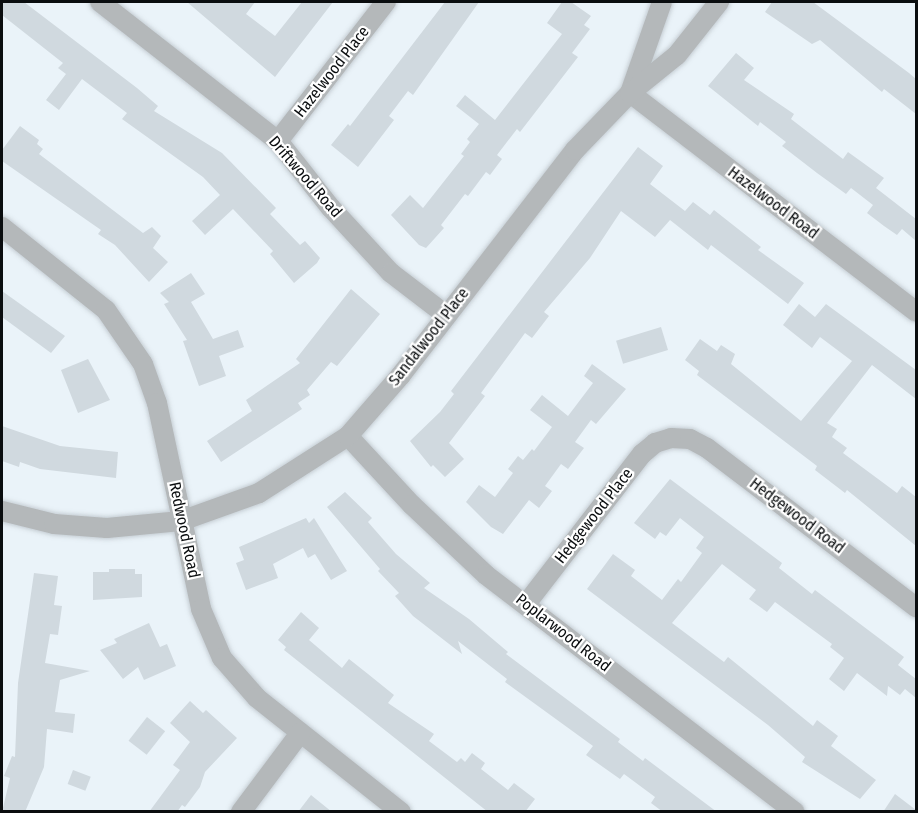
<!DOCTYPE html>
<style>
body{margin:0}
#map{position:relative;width:918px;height:813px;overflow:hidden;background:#eaf3f9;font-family:"Fira Sans Condensed",sans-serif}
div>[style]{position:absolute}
.building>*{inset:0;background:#d0d9df;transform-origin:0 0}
.roads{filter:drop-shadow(0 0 2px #c6ced4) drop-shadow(0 0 2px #c6ced4)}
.street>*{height:20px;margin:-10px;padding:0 10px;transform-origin:10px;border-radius:10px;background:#b4b8ba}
span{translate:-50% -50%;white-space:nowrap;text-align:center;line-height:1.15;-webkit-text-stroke:4.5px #fff;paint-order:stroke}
.street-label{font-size:16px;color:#0a0d0f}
.frame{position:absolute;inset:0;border:3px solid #0a0d0f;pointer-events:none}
</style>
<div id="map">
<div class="building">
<div style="clip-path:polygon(2px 2px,24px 2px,137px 88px,158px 106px,154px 111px,222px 153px,276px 208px,270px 214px,300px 245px,305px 241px,320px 258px,317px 263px,294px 283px,270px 254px,273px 251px,233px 209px,205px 235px,192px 221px,220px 195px,203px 177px,122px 119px,127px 113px,82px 79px,59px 110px,46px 100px,66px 74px,58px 68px,63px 63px,2px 15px)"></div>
<div style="clip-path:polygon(187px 2px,255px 2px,246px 14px,275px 36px,302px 2px,333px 2px,275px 77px)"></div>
<div style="clip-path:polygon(445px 2px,479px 2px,413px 95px,408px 91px,389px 116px,394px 120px,358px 167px,331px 145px,348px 124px,350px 126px)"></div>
<div style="clip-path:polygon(562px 2px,571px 2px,591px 16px,584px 25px,590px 29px,572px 53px,578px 57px,520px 132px,517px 129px,497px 155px,502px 159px,490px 175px,486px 172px,468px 196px,465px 194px,441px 225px,444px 228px,426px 248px,419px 245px,391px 215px,410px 195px,423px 208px,464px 156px,461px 154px,470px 142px,467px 139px,479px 124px,456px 106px,465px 95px,495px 120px,562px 34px,547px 23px)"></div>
<div style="clip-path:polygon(772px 2px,813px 2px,909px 73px,916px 79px,916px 114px,884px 89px,882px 92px,820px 40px,812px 44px,765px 12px)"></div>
<div style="clip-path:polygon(736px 53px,754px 68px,744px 80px,794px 114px,791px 119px,843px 159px,848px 152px,884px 178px,876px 188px,916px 219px,916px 241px,902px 229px,897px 235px,884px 226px,867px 213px,873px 205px,851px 188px,846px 194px,817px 173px,782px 146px,786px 142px,760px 122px,758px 126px,708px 86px)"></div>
<div style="clip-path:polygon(20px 126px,39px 140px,37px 144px,43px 149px,39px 154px,143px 233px,152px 227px,161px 236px,153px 248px,168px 262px,149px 282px,115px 245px,98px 234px,101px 230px,2px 161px,2px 150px)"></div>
<div style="clip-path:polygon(638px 147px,663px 166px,650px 184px,685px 211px,693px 202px,710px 215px,714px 210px,761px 247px,758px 250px,804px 283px,788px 304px,711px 245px,708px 250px,670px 220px,655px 237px,621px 211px,590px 258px,544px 312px,549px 316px,532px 338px,525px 333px,481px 393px,485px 396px,449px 443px,464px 459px,445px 477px,433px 465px,431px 467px,410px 441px,440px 412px,454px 394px,451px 391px)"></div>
<div style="clip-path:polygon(191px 273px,205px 294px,191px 302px,213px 339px,238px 330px,244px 347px,219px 356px,226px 376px,199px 386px,183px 341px,187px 340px,164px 304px,169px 302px,160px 293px)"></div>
<div style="clip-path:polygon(351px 289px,380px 314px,337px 366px,331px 362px,307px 390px,310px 395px,298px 403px,302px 409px,221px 462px,207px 441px,252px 411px,246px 400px,300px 363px,296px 359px)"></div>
<div style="clip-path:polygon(2px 291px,65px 336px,51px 353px,2px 317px)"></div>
<div style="clip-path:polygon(799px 304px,815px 317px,826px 304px,916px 370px,916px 399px,872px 365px,827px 423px,837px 429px,832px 437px,847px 448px,843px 453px,897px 493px,902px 486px,916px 497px,916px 546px,847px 490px,845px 493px,815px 470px,817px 466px,697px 375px,699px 371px,685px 360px,700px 339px,717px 351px,721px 345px,735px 354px,731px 364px,801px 421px,852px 361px,820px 337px,812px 348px,783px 325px)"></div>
<div style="left:661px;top:327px;width:24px;height:47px;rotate:73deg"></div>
<div style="clip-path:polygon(88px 359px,110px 400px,78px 413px,61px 370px)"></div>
<div style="clip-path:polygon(592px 364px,626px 389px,596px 424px,591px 420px,575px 442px,584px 448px,568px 469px,561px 464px,545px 486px,552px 491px,539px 508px,529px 500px,503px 534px,491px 527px,466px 502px,479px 485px,495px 497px,513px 473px,508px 469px,518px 456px,523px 460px,532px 449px,534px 451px,552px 427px,530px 410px,542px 395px,568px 416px,593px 383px,584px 376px)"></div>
<div style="clip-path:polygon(2px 426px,60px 446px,118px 452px,116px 478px,40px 469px,20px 462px,19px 467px,2px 461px)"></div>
<div style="clip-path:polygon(670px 479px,782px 563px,779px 568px,812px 594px,815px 590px,904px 657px,898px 665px,916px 679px,916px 698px,905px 689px,900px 695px,888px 686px,887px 696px,857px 673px,844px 691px,829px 679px,844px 658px,830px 647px,832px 644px,775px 602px,767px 612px,749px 599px,756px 590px,722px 564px,672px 623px,724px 662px,728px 657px,813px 726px,817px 720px,838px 736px,831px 746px,876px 780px,860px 799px,802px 762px,805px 757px,768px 725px,587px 589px,613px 554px,635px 570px,631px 576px,662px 600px,678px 579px,681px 582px,702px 553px,696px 548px,704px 537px,680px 518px,666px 536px,660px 532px,655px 539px,634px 523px)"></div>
<div style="clip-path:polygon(345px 492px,372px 518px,368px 522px,396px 554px,430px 583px,424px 588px,469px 619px,508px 652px,506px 654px,620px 739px,618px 742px,643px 761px,645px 758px,717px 812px,663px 812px,651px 803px,655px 797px,624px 774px,620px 779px,586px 755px,593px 746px,505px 682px,507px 679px,458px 641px,462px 654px,413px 616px,395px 596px,399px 593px,378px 571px,380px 569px,327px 507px)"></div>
<div style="clip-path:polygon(306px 518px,309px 523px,314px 518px,347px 571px,331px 580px,315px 554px,308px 558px,303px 548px,273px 564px,278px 578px,246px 590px,236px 563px,244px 560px,239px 547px)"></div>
<div style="clip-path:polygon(109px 569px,135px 569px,135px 574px,142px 574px,142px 597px,93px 600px,93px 572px,109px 572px)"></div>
<div style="clip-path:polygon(34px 573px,58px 576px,54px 605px,62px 606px,58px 635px,50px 634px,45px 663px,90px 671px,60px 680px,55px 712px,75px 714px,73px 733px,47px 729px,44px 767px,25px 812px,2px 812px,10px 778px,4px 776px,12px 756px,15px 757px,18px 683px)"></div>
<div style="clip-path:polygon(301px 612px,319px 628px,309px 640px,342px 668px,349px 659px,368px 674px,394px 695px,388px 703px,434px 734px,429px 741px,457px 762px,461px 758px,465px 762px,472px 753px,485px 763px,481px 769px,508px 790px,514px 783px,535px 799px,525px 812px,488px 812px,284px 650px,286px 647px,278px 640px)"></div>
<div style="clip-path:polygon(149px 623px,160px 647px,167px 644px,176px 666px,144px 680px,138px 667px,123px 679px,100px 650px,117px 643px,114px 639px)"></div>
<div style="clip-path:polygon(190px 701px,203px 713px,206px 710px,237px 738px,205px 772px,200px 787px,185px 807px,182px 805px,177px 812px,149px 812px,180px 770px,173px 765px,190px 742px,170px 723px)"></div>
<div style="left:147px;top:717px;width:23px;height:30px;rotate:38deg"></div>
<div style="left:73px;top:770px;width:19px;height:15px;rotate:21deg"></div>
<div style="clip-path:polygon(895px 794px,916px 810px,916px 812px,883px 812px)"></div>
<div style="clip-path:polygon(311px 795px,332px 812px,298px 812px)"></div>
</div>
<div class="roads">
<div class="street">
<div style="left:100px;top:2px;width:226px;rotate:38deg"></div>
<div style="left:278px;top:141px;width:85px;rotate:51.7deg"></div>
<div style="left:331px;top:208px;width:88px;rotate:47.3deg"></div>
<div style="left:391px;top:273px;width:69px;rotate:37.4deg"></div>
<div style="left:630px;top:93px;width:360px;rotate:37.4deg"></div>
<div style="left:630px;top:93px;width:96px;rotate:-70.6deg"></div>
<div style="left:278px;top:141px;width:176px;rotate:-52.2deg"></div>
<div style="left:2px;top:227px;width:133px;rotate:38.6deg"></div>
<div style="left:106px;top:310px;width:65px;rotate:55.6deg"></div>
<div style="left:143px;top:364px;width:41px;rotate:70.3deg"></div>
<div style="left:157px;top:403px;width:211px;rotate:77.9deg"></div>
<div style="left:201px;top:609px;width:53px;rotate:66.8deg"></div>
<div style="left:222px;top:658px;width:53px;rotate:48.8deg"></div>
<div style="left:257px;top:698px;width:184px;rotate:38.4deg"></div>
<div style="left:348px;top:436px;width:94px;rotate:47.2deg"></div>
<div style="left:412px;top:505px;width:102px;rotate:43.4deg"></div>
<div style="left:486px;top:575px;width:389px;rotate:37.5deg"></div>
<div style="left:2px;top:511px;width:54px;rotate:14deg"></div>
<div style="left:54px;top:524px;width:53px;rotate:4.3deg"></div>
<div style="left:107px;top:528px;width:74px;rotate:-5.4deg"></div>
<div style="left:181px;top:521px;width:83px;rotate:-19.7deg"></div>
<div style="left:259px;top:493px;width:106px;rotate:-32.6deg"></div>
<div style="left:348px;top:436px;width:81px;rotate:-49deg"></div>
<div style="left:401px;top:375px;width:284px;rotate:-52.3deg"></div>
<div style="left:575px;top:150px;width:79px;rotate:-46deg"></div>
<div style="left:630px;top:93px;width:60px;rotate:-39deg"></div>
<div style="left:677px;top:55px;width:68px;rotate:-51.6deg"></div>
<div style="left:526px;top:604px;width:190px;rotate:-52.3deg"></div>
<div style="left:642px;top:454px;width:17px;rotate:-40deg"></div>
<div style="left:655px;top:443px;width:17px;rotate:-17deg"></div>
<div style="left:671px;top:438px;width:19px;rotate:3deg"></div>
<div style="left:690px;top:439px;width:19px;rotate:28deg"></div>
<div style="left:707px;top:448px;width:263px;rotate:37.3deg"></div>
<div style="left:241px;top:812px;width:99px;rotate:-53.2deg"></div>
</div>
</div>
<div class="street-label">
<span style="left:332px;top:72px;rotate:-52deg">Hazelwood Place</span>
<span style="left:305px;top:177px;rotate:49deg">Driftwood Road</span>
<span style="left:773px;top:203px;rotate:37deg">Hazelwood Road</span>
<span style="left:429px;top:337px;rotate:-52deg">Sandalwood Place</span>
<span style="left:594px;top:516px;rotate:-52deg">Hedgewood Place</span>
<span style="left:797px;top:516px;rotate:37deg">Hedgewood Road</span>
<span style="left:184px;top:530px;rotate:78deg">Redwood Road</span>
<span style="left:563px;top:633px;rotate:38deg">Poplarwood Road</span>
</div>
<div class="frame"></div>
</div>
